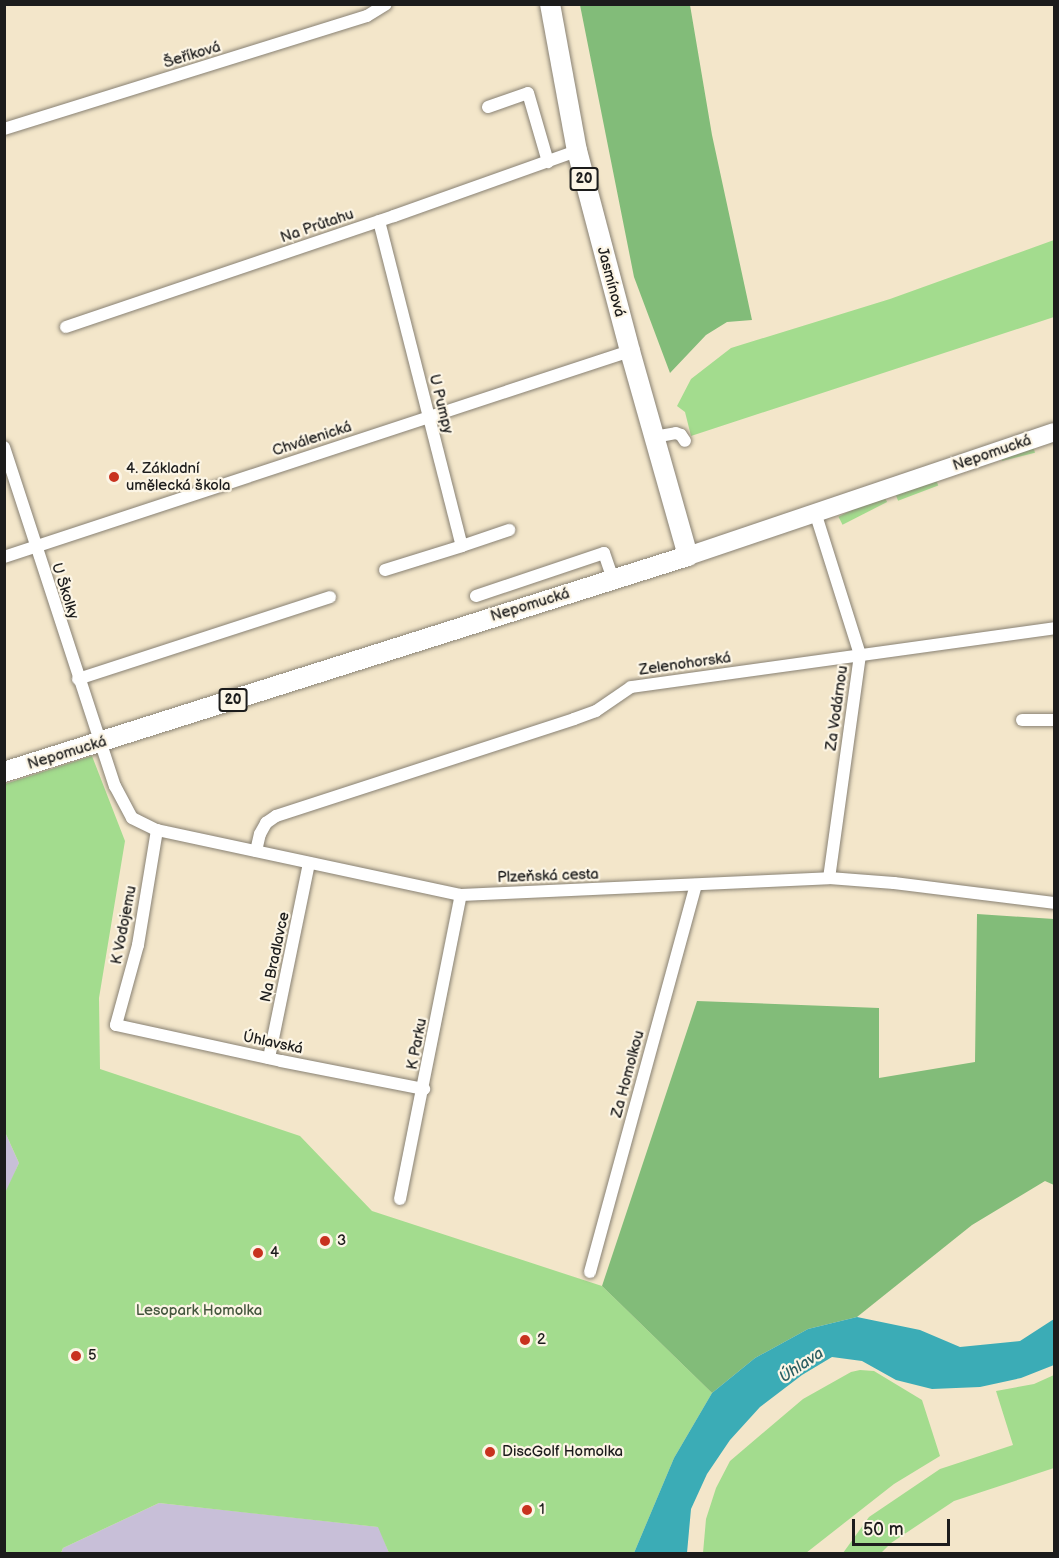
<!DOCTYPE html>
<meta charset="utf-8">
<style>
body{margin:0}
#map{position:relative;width:1059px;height:1558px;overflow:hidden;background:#f3e6ca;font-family:"Balsamiq Sans",sans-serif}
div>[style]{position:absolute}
.industrial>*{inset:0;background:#c8bfd8}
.green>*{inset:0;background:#a3dc8e;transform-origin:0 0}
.forest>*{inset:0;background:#82bc79}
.water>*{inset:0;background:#3bacb6}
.roads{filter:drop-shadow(0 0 2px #888173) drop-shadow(0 0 2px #888173)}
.street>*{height:12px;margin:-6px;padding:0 6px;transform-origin:6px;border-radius:6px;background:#fff}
.secondary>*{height:18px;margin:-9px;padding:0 9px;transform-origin:9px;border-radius:9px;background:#fff}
.primary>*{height:20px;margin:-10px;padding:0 10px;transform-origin:10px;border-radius:10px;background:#fff}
.dots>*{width:16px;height:16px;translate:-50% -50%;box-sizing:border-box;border:3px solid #fcf5e5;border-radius:50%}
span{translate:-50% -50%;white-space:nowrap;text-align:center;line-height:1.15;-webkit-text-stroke:4.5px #fcf5e5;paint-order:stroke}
.shield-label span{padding:2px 4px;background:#fcf5e5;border:2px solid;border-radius:4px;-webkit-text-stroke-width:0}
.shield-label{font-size:14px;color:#1c1c1c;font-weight:700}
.street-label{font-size:15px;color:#1c1c1c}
.poi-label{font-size:15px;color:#1c1c1c}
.left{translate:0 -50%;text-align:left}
.park-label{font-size:15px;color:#44563e}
.water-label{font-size:16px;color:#2a5d61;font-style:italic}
.frame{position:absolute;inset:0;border:6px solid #1c1c1c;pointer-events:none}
.scale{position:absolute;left:852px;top:1519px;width:98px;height:27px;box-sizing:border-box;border:3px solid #1c1c1c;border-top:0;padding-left:8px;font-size:18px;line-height:21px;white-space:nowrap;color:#1c1c1c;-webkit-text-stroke:4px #fcf5e5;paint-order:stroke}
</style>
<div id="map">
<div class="industrial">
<div style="clip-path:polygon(5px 1132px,19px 1163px,5px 1195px)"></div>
<div style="clip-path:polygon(159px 1503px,379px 1527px,389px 1553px,61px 1554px,63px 1548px)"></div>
</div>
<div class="green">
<div style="clip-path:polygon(1054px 240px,1054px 317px,691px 436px,685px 412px,677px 406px,691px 379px,731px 348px,890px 299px)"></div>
<div style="left:1033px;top:445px;width:8px;height:34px;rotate:76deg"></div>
<div style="left:935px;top:477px;width:9px;height:43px;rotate:69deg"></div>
<div style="left:883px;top:494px;width:9px;height:50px;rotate:63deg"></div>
<div style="clip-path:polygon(92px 756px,125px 841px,99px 998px,100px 1069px,300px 1136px,372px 1211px,602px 1286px,712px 1393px,674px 1458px,634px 1553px,389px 1553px,378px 1527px,159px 1503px,63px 1548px,61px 1553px,5px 1553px,4px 1195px,19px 1163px,5px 1132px,5px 784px)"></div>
<div style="clip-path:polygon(860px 1370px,874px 1371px,922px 1400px,940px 1456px,894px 1484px,806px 1553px,703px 1553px,706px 1519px,716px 1488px,730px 1461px,803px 1399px,851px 1372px)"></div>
<div style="clip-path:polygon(1054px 1375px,1054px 1468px,954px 1501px,891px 1543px,881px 1553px,843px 1553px,869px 1517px,940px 1469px,1013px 1445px,996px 1391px,1034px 1384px)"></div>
</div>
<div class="forest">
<div style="clip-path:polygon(580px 5px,690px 5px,712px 135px,752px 320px,727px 322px,706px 335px,670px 373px,634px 277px)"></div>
<div style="clip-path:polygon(977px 914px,1054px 919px,1054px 1185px,1045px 1181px,972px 1225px,857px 1317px,808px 1329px,755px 1358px,712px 1393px,602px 1286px,697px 1001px,879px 1008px,879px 1078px,975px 1062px)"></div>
</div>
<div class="water">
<div style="clip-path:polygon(857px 1317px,920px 1330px,960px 1347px,1020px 1341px,1054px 1319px,1054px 1365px,1021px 1378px,980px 1387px,932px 1389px,896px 1380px,862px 1361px,832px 1357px,802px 1375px,760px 1407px,730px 1440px,707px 1474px,691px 1509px,687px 1553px,634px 1553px,674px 1458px,712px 1393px,755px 1358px,808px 1329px)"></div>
</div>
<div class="roads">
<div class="street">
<div style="left:488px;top:107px;width:42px;rotate:-19.3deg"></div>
<div style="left:528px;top:93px;width:72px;rotate:73.8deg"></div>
<div style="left:4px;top:129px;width:380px;rotate:-17.3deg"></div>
<div style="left:367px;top:16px;width:22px;rotate:-32deg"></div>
<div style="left:379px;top:221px;width:335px;rotate:75.7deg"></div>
<div style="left:462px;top:546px;width:50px;rotate:-18.8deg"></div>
<div style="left:66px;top:327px;width:346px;rotate:-18.7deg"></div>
<div style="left:394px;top:216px;width:194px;rotate:-19.6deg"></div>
<div style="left:654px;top:437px;width:22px;rotate:-10deg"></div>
<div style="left:676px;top:433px;width:5px;rotate:22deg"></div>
<div style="left:681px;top:435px;width:7px;rotate:56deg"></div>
<div style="left:4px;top:447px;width:357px;rotate:71.9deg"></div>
<div style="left:115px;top:786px;width:36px;rotate:62deg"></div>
<div style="left:132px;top:818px;width:28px;rotate:26deg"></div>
<div style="left:157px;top:830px;width:311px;rotate:12.1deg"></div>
<div style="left:461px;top:895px;width:368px;rotate:-2.6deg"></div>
<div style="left:829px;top:878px;width:65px;rotate:4.4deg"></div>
<div style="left:894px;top:883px;width:161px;rotate:7.1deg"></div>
<div style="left:815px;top:512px;width:150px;rotate:72.5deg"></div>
<div style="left:860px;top:655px;width:225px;rotate:97.9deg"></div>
<div style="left:4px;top:557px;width:659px;rotate:-18.22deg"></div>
<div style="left:385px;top:570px;width:81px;rotate:-17.3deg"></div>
<div style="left:476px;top:596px;width:135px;rotate:-18.6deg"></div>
<div style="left:604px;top:553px;width:28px;rotate:71deg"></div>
<div style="left:78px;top:679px;width:265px;rotate:-18deg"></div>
<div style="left:1022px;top:720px;width:32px"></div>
<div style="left:157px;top:830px;width:117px;rotate:99.4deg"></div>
<div style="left:138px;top:945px;width:83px;rotate:105.4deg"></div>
<div style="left:116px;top:1025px;width:169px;rotate:12.3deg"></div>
<div style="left:281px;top:1061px;width:146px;rotate:11.1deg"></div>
<div style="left:256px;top:851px;width:17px;rotate:-77deg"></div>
<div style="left:260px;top:834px;width:13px;rotate:-61deg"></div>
<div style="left:266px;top:823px;width:12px;rotate:-35deg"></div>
<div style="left:276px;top:816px;width:313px;rotate:-18deg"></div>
<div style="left:574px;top:719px;width:23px;rotate:-20deg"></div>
<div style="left:596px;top:711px;width:42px;rotate:-34.4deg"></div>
<div style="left:631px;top:687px;width:427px;rotate:-7.9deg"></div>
<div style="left:269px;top:1058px;width:199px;rotate:-78.4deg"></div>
<div style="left:400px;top:1199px;width:310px;rotate:-78.7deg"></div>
<div style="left:590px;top:1272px;width:401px;rotate:-74.7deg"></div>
</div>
<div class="secondary">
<div style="left:688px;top:556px;width:386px;rotate:-18.7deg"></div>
</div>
<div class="primary">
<div style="left:4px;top:772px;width:717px;rotate:-17.53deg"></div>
<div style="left:688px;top:556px;width:213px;rotate:-105.8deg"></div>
<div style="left:630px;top:351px;width:207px;rotate:-104.8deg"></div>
<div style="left:577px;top:151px;width:149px;rotate:-100.4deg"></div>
</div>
</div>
<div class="dots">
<div style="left:114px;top:477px;background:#c8321e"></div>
<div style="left:325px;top:1241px;background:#c8321e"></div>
<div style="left:258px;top:1253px;background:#c8321e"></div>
<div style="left:525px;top:1340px;background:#c8321e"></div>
<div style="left:76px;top:1356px;background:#c8321e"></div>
<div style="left:490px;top:1452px;background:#c8321e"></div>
<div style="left:527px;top:1510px;background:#c8321e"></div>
</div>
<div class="shield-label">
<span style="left:584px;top:179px">20</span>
<span style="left:233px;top:700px">20</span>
</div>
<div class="street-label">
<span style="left:192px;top:55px;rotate:-17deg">Šeříková</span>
<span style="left:317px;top:226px;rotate:-19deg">Na Průtahu</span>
<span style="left:611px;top:282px;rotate:75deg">Jasmínová</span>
<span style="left:441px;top:404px;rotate:76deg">U Pumpy</span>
<span style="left:312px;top:439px;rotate:-18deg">Chválenická</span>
<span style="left:992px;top:453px;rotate:-19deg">Nepomucká</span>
<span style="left:65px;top:591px;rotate:72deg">U Školky</span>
<span style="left:530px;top:605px;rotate:-17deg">Nepomucká</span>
<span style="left:685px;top:664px;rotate:-8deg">Zelenohorská</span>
<span style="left:837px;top:708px;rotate:-82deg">Za Vodárnou</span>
<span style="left:67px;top:753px;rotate:-17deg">Nepomucká</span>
<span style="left:548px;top:876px;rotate:-2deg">Plzeňská cesta</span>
<span style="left:124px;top:925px;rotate:-79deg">K Vodojemu</span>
<span style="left:275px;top:957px;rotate:-78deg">Na Bradlavce</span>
<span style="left:273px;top:1043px;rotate:12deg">Úhlavská</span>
<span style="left:417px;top:1044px;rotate:-79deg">K Parku</span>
<span style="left:628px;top:1074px;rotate:-75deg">Za Homolkou</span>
</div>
<div class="poi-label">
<span class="left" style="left:126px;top:477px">4. Základní<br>umělecká škola</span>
<span class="left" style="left:337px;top:1241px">3</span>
<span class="left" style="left:270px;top:1253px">4</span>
<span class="left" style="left:537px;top:1340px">2</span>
<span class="left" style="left:88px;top:1356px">5</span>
<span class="left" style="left:502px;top:1452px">DiscGolf Homolka</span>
<span class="left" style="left:539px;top:1510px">1</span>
</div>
<div class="park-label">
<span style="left:199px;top:1311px">Lesopark Homolka</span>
</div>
<div class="water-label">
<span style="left:802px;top:1366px;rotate:-34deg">Úhlava</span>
</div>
<div class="frame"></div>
<div class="scale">50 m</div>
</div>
